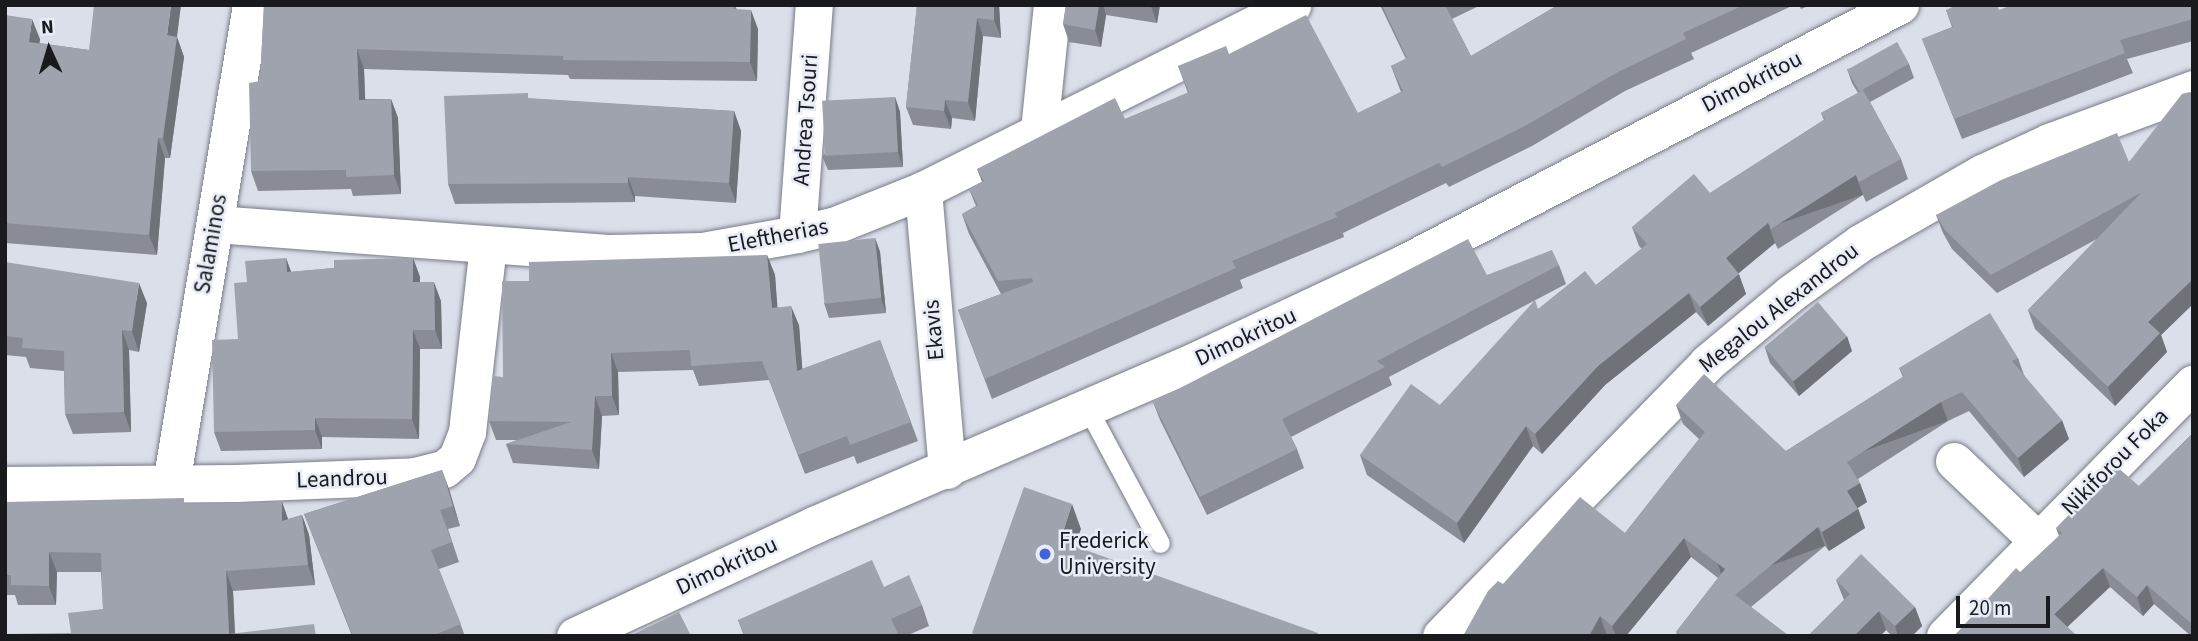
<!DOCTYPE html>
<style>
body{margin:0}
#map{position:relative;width:2198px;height:641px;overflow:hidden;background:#dbdfea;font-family:"Source Sans 3",sans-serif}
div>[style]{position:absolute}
.roads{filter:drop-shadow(0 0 2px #777b85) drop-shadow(0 0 2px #777b85)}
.lane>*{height:19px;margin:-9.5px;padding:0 9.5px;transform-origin:9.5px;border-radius:9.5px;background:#fff}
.street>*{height:37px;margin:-18.5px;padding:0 18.5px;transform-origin:18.5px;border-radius:18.5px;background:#fff}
.wall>*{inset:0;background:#898c95}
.shaded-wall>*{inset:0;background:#6f7279;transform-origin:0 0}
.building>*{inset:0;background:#9fa3ad;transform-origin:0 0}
.dots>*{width:19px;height:19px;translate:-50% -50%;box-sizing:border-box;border:4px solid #e8ecf7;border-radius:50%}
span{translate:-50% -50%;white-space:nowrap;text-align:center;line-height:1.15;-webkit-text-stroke:5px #e8ecf7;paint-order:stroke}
.street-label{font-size:23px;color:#181a1e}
.poi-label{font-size:23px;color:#181a1e}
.left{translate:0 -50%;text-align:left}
.frame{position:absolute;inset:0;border:7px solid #181a1e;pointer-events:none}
.north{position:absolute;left:14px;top:14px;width:70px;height:70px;-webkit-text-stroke:5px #e8ecf7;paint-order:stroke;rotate:356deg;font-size:19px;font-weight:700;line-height:28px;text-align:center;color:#181a1e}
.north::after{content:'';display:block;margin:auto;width:24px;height:32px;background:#181a1e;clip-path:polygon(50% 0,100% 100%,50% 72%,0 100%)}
.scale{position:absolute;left:1956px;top:596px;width:94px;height:32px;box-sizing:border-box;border:4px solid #181a1e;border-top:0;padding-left:9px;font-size:21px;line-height:24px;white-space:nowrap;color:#181a1e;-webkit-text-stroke:5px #e8ecf7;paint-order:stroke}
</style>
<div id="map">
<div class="roads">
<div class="lane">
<div style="left:1088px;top:409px;width:152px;rotate:61.8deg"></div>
</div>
<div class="street">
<div style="left:1039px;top:130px;width:126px;rotate:-84.1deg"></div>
<div style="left:923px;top:190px;width:281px;rotate:85.1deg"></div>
<div style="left:215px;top:224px;width:397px;rotate:4.2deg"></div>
<div style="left:611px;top:253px;width:91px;rotate:-1.3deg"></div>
<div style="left:702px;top:251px;width:97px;rotate:-10.1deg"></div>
<div style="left:797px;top:234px;width:37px;rotate:-13deg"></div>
<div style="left:833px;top:226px;width:97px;rotate:-21.8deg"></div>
<div style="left:923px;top:190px;width:413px;rotate:-26.6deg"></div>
<div style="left:797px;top:234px;width:230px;rotate:-85.8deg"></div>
<div style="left:1954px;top:461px;width:116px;rotate:43.6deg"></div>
<div style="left:171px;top:483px;width:485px;rotate:-80.5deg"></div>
<div style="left:5px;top:485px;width:231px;rotate:-0.5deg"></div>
<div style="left:236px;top:483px;width:179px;rotate:-2.2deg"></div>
<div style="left:415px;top:476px;width:30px;rotate:-14deg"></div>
<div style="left:444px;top:469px;width:17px;rotate:-40deg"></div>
<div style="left:457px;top:458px;width:28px;rotate:-69deg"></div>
<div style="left:467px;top:432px;width:188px;rotate:-83.6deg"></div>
<div style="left:575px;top:636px;width:264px;rotate:-24.9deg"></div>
<div style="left:814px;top:525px;width:417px;rotate:-23.3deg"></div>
<div style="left:1197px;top:360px;width:231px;rotate:-25.1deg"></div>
<div style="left:1406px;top:262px;width:557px;rotate:-27.49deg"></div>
<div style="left:1441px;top:636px;width:381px;rotate:-45.7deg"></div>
<div style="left:1707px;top:363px;width:109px;rotate:-39.8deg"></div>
<div style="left:1791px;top:293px;width:85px;rotate:-35.9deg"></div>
<div style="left:1860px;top:243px;width:141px;rotate:-29.8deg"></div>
<div style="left:1982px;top:173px;width:74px;rotate:-24.8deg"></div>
<div style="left:2049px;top:142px;width:153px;rotate:-20.2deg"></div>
<div style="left:1945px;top:636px;width:354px;rotate:-45.5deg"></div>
</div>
</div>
<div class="wall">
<div style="clip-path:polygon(264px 5px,735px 5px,737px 10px,758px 29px,757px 81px,570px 79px,568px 75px,364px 69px,365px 99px,391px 99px,398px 118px,401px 194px,353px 196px,351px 189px,258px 191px,251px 171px,260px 81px)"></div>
<div style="clip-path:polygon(917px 5px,999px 5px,1001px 38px,983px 36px,975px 121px,952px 118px,951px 129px,913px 125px,906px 107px)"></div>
<div style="clip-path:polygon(1066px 5px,1160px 5px,1157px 23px,1106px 15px,1101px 47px,1069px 42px,1063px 24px)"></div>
<div style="clip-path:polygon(1380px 5px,1481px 5px,1452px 19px,1471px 56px,1558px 5px,1794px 5px,1691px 53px,1694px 59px,1625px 91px,1532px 146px,1449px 187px,1446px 183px,1343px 233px,1344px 237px,1240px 280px,1243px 288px,992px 399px,958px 310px,1001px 294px,969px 234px,962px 214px,976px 206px,969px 189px,982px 182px,977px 169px,1125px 119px,1188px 93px,1178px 66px,1229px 54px,1358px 113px,1401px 92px,1391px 66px,1406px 59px)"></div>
<div style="clip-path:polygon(1799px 5px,1811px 5px,1801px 9px)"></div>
<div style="clip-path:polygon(2193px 5px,2193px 41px,2127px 59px,2133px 73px,1962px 139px,1922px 39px,1952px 27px,1946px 10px,1999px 10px)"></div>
<div style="clip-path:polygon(5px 15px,40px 39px,39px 43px,89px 50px,177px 37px,184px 57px,170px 158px,165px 158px,157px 255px,5px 243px)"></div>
<div style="clip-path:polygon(1909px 64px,1914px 78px,1870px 102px,1901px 159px,1908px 179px,1866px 202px,1863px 195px,1778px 249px,1775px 243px,1738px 273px,1746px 294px,1708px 326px,1696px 312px,1605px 385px,1542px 454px,1533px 446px,1464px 543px,1367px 475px,1360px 455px,1440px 405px,1538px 309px,1596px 285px,1642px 249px,1639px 246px,1632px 227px,1710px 193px,1824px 120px,1821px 113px,1858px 93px,1852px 83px,1847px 69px)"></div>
<div style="clip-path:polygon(2193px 94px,2193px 304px,2161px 335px,2167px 352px,2115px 406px,2035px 329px,2028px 310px,2097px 239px,1997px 293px,1952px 249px,1943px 233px,1936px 215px,2129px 162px)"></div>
<div style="clip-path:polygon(895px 97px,900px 112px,903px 167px,828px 170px,822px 156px)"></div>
<div style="clip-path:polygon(530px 99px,734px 111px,741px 131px,736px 203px,635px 196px,635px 202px,455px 204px,448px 184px)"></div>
<div style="clip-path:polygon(875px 238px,880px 252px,886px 313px,829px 318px,824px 303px)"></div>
<div style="clip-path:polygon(767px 255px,775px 275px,777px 307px,799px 325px,802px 369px,880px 340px,918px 441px,857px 464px,854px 456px,805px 474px,769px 380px,699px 386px,693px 370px,618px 372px,619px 415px,602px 416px,599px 469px,513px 463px,506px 444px,517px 440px,496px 440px,489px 421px,503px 377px,529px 281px)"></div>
<div style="clip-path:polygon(286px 258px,291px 272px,334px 268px,413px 258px,420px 277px,420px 282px,441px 301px,442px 349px,420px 349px,419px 439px,322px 437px,322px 449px,221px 451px,214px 432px,238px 339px,247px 282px)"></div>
<div style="clip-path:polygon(5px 262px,147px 303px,139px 352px,129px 350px,131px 432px,73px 434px,65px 414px,64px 371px,30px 368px,26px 357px,5px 355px)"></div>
<div style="clip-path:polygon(1559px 265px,1566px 284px,1389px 377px,1392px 385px,1291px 437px,1297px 449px,1304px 468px,1207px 515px,1160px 420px,1153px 402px,1487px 275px)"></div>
<div style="clip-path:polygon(1765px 348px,1852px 351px,1799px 396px,1770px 363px)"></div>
<div style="clip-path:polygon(2018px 358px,2024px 375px,2069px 439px,2024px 477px,1969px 411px,1948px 421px,1858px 479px,1867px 502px,1858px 508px,1865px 528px,1829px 551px,1825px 546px,1751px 607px,1789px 636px,1678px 636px,1676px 632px,1718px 578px,1691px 557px,1626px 636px,1463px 636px,1503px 584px,1625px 533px,1699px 439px,1683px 424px,1676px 405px,1786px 451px,1903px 377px,1899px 368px)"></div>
<div style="clip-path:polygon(2193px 433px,2193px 636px,2191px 636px,2154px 604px,2143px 616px,2110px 587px,1954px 636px,2059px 536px,2056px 528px,2139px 486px)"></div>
<div style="clip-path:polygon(442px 470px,460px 526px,448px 529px,459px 562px,439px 569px,465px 636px,352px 636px,304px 514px)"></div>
<div style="clip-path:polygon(5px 502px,186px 504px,282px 502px,288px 519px,302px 515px,309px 535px,315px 585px,233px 591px,235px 633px,318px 636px,71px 633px,103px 609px,101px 572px,57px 572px,56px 605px,18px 605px,15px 595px,5px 595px)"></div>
<div style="clip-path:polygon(1836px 580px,1915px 607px,1922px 626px,1912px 636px,1892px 636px,1886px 630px,1880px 636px,1808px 636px,1844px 600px)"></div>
<div style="clip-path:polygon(884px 587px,922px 605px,929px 626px,906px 636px,744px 636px,738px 620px)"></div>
</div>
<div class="shaded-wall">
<div style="clip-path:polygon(171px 5px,181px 5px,177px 37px,184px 57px,170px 158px,163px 138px,167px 35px)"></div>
<div style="clip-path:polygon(994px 5px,999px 5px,1001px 38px,994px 20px)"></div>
<div style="clip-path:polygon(1099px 5px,1103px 5px,1106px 15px,1101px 47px,1095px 30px)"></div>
<div style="clip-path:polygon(1151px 5px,1160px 5px,1157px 23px,1151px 6px)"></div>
<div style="clip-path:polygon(751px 10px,758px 29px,757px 81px,750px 62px)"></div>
<div style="clip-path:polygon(977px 18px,983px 36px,975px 121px,968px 102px)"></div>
<div style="clip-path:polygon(32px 19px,40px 39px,37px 62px,29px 42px)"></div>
<div style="clip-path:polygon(357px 49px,364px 69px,366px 119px,359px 100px)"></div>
<div style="clip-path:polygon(895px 97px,900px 112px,903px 167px,898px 152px)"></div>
<div style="clip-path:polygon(391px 99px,398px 118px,401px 194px,394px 175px)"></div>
<div style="clip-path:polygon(945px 100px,952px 118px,951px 129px,944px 111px)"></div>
<div style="clip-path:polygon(734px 111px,741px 131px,736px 203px,729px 183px)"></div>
<div style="clip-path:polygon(158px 138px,165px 158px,157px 255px,149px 235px)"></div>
<div style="left:1856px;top:175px;width:21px;height:101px;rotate:71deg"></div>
<div style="clip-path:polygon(628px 177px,635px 196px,635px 202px,628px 183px)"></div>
<div style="clip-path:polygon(1768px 223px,1775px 243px,1733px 278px,1726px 258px)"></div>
<div style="clip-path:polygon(875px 238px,880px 252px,886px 313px,881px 298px)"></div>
<div style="clip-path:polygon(767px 255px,775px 275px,779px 327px,772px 308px)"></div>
<div style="clip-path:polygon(286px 258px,293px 277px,287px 272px)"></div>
<div style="clip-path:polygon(413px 258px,420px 277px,420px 301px,413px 282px)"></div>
<div style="clip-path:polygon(1739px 274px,1746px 294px,1708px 326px,1700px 307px)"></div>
<div style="clip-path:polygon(2193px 279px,2193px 304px,2161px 335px,2167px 352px,2115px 406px,2108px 387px,2148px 322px)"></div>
<div style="clip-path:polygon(434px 282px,441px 301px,442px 349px,435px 330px)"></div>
<div style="clip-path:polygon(139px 283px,147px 303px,139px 352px,132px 331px)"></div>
<div style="clip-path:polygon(1689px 293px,1696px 312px,1605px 385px,1542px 454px,1535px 434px,1598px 366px)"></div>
<div style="clip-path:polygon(791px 306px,799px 325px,804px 390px,797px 371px)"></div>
<div style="clip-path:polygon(122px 330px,129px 350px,131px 432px,124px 412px)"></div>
<div style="clip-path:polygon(413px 330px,420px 349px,419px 439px,412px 419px)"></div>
<div style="clip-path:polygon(1847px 336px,1852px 351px,1799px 396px,1793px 381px)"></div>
<div style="clip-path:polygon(611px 353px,618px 372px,619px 415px,612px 396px)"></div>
<div style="clip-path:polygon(595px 396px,602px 416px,599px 469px,592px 450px)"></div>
<div style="left:1941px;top:402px;width:20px;height:112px;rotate:70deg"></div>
<div style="clip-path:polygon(315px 418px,322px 437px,322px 449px,315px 430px)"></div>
<div style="clip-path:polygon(2062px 420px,2069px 439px,2024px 477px,2018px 458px)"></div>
<div style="clip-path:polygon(1526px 426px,1533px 446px,1464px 543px,1457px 523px)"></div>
<div style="clip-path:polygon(442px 470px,449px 489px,460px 526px,453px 506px)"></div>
<div style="clip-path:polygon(1860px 483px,1867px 502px,1854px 510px,1847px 491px)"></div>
<div style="clip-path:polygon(282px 502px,289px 522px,282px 521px)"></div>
<div style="clip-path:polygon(1072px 504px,1081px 529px,1068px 565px,1060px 541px)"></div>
<div style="clip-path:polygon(1858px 509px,1865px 528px,1829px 551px,1822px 532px)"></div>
<div style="clip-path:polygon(302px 515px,309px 535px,315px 585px,308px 565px)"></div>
<div style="left:1818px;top:527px;width:20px;height:107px;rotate:70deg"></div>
<div style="clip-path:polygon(1684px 538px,1691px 557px,1626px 636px,1616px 636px,1612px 626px)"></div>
<div style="clip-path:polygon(49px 552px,57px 572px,56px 605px,49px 586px)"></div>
<div style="clip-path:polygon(2103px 568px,2110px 587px,2061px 633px,2054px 614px)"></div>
<div style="clip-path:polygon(226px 571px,233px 591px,235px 636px,229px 634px)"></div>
<div style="clip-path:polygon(2147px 585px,2154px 604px,2143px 616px,2137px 597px)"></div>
<div style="clip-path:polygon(1915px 607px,1922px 626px,1912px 636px,1898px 636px,1895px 626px)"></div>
<div style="clip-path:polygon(1879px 611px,1886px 630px,1880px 636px,1854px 636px)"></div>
<div style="clip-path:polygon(1600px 616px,1607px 636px,1589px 636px)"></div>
</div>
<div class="building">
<div style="clip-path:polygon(94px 5px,171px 5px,167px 35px,177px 37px,163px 138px,158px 138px,149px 235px,5px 223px,5px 15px,32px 19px,29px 42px,89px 50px)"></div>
<div style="clip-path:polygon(264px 5px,733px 5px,733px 9px,751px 10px,750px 62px,563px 60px,563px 56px,357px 49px,359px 100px,391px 99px,394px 175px,346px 177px,346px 170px,251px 171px,249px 83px,260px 81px)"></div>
<div style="clip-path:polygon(917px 5px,994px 5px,994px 20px,977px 18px,968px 102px,945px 100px,944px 111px,906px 107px)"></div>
<div style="clip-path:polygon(1066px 5px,1099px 5px,1095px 30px,1063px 24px)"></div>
<div style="clip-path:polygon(1382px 5px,1445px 5px,1471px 56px,1558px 5px,1744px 5px,1683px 33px,1686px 39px,1618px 72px,1525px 126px,1442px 167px,1439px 163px,1335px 213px,1337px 217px,1232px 261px,1236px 268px,985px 379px,958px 310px,1033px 282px,1032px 278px,998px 281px,962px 214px,978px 205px,969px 189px,984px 181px,977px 169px,1115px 98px,1125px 119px,1189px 92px,1178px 66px,1226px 46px,1229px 54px,1306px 15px,1358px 113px,1403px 91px,1391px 66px,1407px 58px)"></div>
<div style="clip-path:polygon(1957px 5px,1997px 5px,1999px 10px,2012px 5px,2193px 5px,2193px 19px,2120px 40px,2125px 53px,1954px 119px,1922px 39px,1953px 27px,1946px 10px)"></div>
<div style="left:1897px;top:42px;width:25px;height:57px;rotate:61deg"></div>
<div style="clip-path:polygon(1863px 90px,1901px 159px,1859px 182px,1856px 175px,1771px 229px,1768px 223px,1726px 258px,1739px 274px,1700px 307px,1689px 293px,1598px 366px,1535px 434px,1526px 426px,1457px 523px,1360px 455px,1411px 384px,1440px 405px,1535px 300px,1538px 309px,1585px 271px,1596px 285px,1647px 244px,1632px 227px,1694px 174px,1710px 193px,1825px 119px,1821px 113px)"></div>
<div style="clip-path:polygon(2190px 92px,2193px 94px,2193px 279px,2148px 322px,2160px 333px,2108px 387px,2028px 310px,2142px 192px,1991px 275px,1945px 230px,1936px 215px,2001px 180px,2117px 133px,2129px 162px,2182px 94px)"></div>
<div style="clip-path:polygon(528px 93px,528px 98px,734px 111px,729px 183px,628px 177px,628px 183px,448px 184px,444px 96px)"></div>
<div style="left:895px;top:97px;width:55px;height:73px;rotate:87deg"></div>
<div style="left:875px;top:238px;width:60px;height:57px;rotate:84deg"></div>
<div style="clip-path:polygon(1468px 239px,1487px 275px,1552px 250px,1559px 265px,1377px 361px,1385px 367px,1282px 419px,1297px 449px,1200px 497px,1153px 402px)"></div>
<div style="clip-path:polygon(767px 255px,772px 308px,791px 306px,797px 371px,880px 340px,911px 422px,850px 445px,847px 436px,798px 455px,762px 361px,691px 366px,690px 350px,611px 353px,612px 396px,595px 396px,592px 450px,506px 444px,571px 422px,489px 421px,493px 376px,503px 377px,502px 281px,529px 281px,529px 262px)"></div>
<div style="clip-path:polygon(286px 258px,287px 272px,334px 268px,334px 260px,413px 258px,413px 282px,434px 282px,435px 330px,413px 330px,412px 419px,315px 418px,315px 430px,214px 432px,212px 340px,238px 339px,234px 283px,247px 282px,245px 261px)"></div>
<div style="clip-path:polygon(5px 262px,139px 283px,132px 331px,122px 330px,124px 412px,65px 414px,64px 351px,22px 348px,23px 338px,5px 336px)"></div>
<div style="left:1818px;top:302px;width:45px;height:70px;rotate:50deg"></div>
<div style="clip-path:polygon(1990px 313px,2018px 358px,2012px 361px,2062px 420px,2018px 458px,1962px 392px,1941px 402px,1847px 462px,1860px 483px,1847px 491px,1858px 509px,1822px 532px,1818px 527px,1735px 595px,1789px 636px,1682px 636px,1676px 632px,1725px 569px,1684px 538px,1612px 626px,1600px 616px,1589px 636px,1463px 636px,1488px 591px,1498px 581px,1503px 584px,1580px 497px,1625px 533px,1705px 432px,1676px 405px,1704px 374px,1786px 451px,1904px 376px,1899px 368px)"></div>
<div style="clip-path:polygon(2193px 433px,2193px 625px,2147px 585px,2137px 597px,2103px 568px,2054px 614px,2077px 636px,1954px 636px,2016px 568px,2020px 572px,2062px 533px,2056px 528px,2116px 466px,2139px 486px)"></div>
<div style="clip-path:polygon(442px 470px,453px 506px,440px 510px,452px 542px,431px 550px,461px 624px,432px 636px,353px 636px,304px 514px)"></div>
<div style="clip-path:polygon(1024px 487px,1072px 504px,1060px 541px,1318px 633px,1317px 636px,978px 636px,972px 633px)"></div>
<div style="clip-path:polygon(184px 498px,184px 504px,282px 502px,282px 521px,302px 515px,308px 565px,226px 571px,229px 634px,314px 624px,316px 636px,5px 636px,5px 634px,71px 633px,68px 613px,103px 609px,101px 553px,49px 552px,49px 586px,11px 585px,11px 575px,5px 575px,5px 502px)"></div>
<div style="clip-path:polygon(1861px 554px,1915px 607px,1895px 626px,1879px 611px,1854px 636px,1808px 636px,1850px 594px,1836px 580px)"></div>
<div style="clip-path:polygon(872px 560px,884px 587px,909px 575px,922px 605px,891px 619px,899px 636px,745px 636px,738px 620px)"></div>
<div style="clip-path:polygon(679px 612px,691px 636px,630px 636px)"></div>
</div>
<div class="dots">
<div style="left:1045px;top:554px;background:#4164d6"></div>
</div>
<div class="street-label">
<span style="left:1752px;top:82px;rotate:-27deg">Dimokritou</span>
<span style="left:806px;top:120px;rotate:-86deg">Andrea Tsouri</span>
<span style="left:778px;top:236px;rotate:-11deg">Eleftherias</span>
<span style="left:211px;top:244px;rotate:-80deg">Salaminos</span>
<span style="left:1779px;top:308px;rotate:-38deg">Megalou Alexandrou</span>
<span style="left:934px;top:330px;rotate:-95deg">Ekavis</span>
<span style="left:1246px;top:337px;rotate:-25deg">Dimokritou</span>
<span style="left:2115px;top:462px;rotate:-45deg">Nikiforou Foka</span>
<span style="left:342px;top:479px;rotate:-2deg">Leandrou</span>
<span style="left:727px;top:566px;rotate:-25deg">Dimokritou</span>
</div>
<div class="poi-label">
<span class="left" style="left:1059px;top:554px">Frederick<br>University</span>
</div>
<div class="frame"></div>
<div class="north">N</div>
<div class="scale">20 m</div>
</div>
